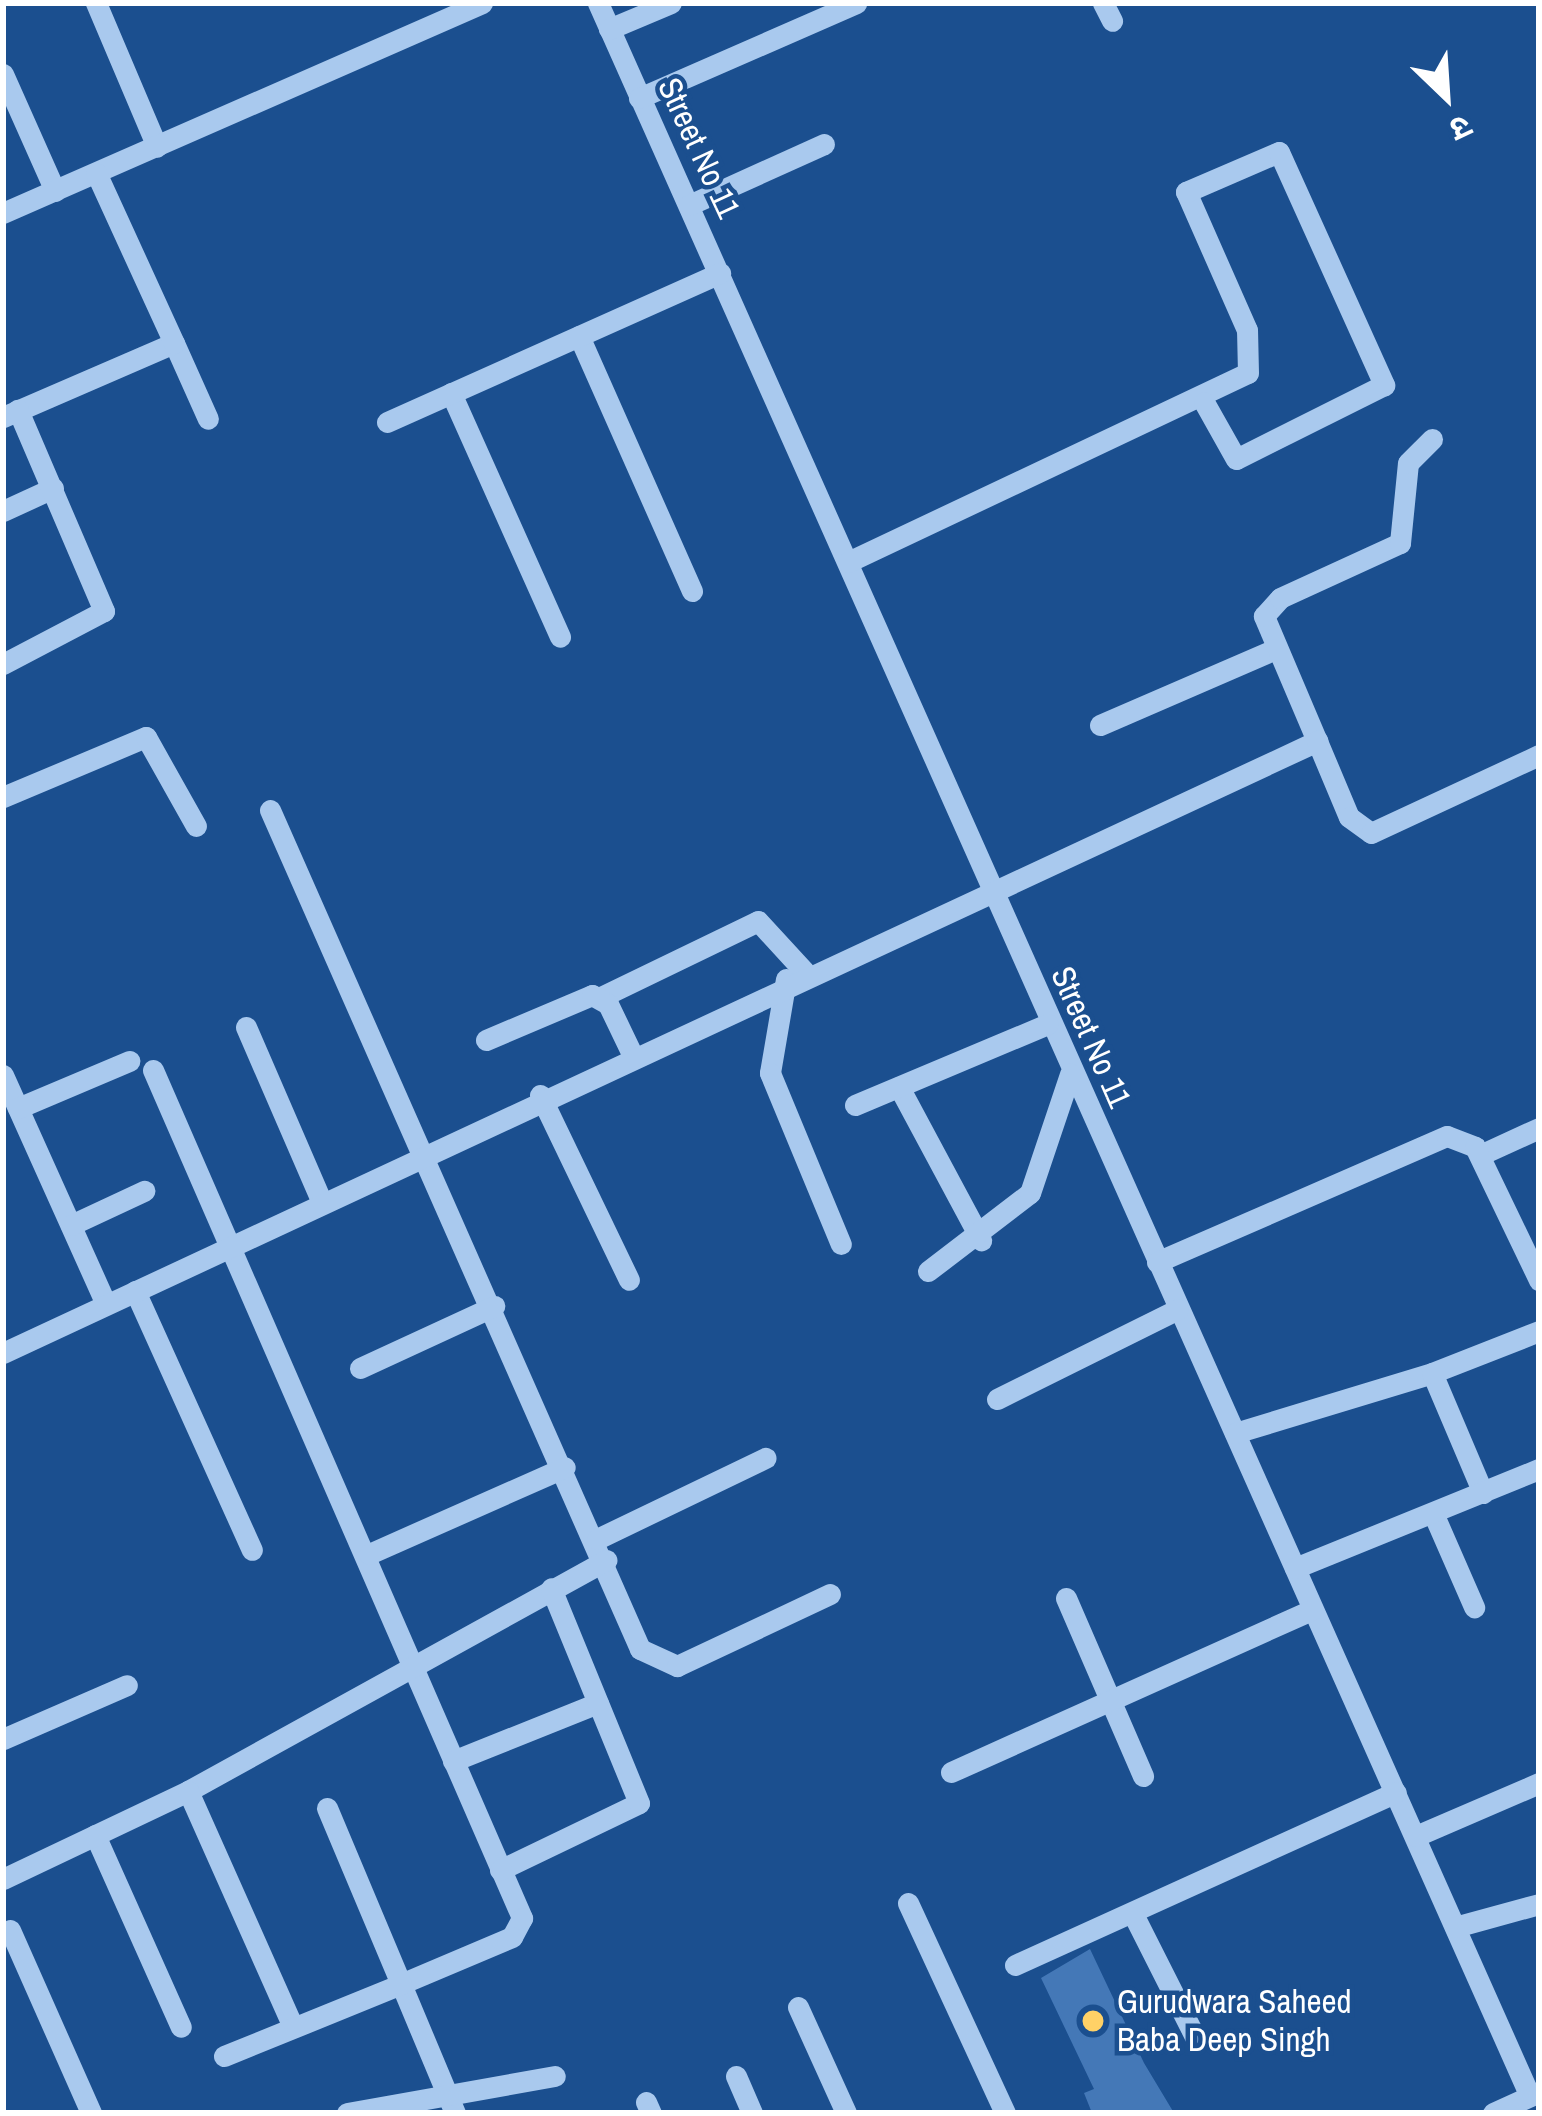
<!DOCTYPE html>
<meta charset="utf-8">
<style>
body{margin:0}
#map{position:relative;width:1542px;height:2116px;overflow:hidden;background:#1b4f8f;font-family:"Archivo Narrow","Noto Sans Devanagari",sans-serif}
div>[style]{position:absolute}
.building>*{inset:0;background:#4478b7}
.minor>*{height:21px;margin:-10.5px;padding:0 10.5px;transform-origin:10.5px;border-radius:10.5px;background:#a9c9ee}
.dots>*{width:33px;height:33px;translate:-50% -50%;box-sizing:border-box;border:6px solid #1b4f8f;border-radius:50%}
span{translate:-50% -50%;white-space:nowrap;text-align:center;line-height:1.15;-webkit-text-stroke:9px #1b4f8f;paint-order:stroke}
.street-label{font-size:33px;color:#fff}
.poi-label{font-size:33px;color:#fff}
.left{translate:0 -50%;text-align:left}
.frame{position:absolute;inset:0;border:6px solid #fff;pointer-events:none}
.north{position:absolute;left:1386px;top:36px;width:120px;height:120px;-webkit-text-stroke:9px #1b4f8f;paint-order:stroke;rotate:155deg;font-size:33px;font-weight:700;line-height:48px;text-align:center;color:#fff}
.north::after{content:'';display:block;margin:auto;width:42px;height:54px;background:#fff;clip-path:polygon(50% 0,100% 100%,50% 72%,0 100%)}
</style>
<div id="map">
<div class="building">
<div style="clip-path:polygon(1090px 1949px,1144px 2063px,1174px 2113px,1092px 2113px,1084px 2093px,1094px 2089px,1041px 1978px)"></div>
</div>
<div class="minor">
<div style="left:96px;top:3px;width:156px;rotate:67deg"></div>
<div style="left:598px;top:3px;width:2291px;rotate:66deg"></div>
<div style="left:1103px;top:3px;width:20px;rotate:63deg"></div>
<div style="left:609px;top:29px;width:67px;rotate:-22.8deg"></div>
<div style="left:3px;top:74px;width:128px;rotate:66deg"></div>
<div style="left:639px;top:98px;width:237px;rotate:-23.6deg"></div>
<div style="left:689px;top:205px;width:148px;rotate:-24.3deg"></div>
<div style="left:3px;top:213px;width:523px;rotate:-23.67deg"></div>
<div style="left:579px;top:336px;width:279px;rotate:66.1deg"></div>
<div style="left:174px;top:343px;width:83px;rotate:65.9deg"></div>
<div style="left:451px;top:393px;width:267px;rotate:65.9deg"></div>
<div style="left:3px;top:417px;width:186px;rotate:-23.4deg"></div>
<div style="left:174px;top:343px;width:187px;rotate:-114.6deg"></div>
<div style="left:387px;top:422px;width:365px;rotate:-24.1deg"></div>
<div style="left:3px;top:511px;width:55px;rotate:-24.7deg"></div>
<div style="left:848px;top:562px;width:442px;rotate:-25.3deg"></div>
<div style="left:1248px;top:373px;width:43px;rotate:-91.3deg"></div>
<div style="left:1247px;top:330px;width:151px;rotate:-113.8deg"></div>
<div style="left:1186px;top:192px;width:101px;rotate:-23.3deg"></div>
<div style="left:1279px;top:152px;width:256px;rotate:65.7deg"></div>
<div style="left:1384px;top:385px;width:165px;rotate:153.4deg"></div>
<div style="left:1236px;top:459px;width:65px;rotate:-119.3deg"></div>
<div style="left:3px;top:664px;width:114px;rotate:-27.7deg"></div>
<div style="left:104px;top:611px;width:219px;rotate:-113.2deg"></div>
<div style="left:1100px;top:725px;width:192px;rotate:-23.4deg"></div>
<div style="left:1317px;top:741px;width:136px;rotate:-113deg"></div>
<div style="left:1264px;top:616px;width:24px;rotate:-48deg"></div>
<div style="left:1280px;top:598px;width:132px;rotate:-24.6deg"></div>
<div style="left:1400px;top:543px;width:80px;rotate:-84.3deg"></div>
<div style="left:1408px;top:463px;width:34px;rotate:-45deg"></div>
<div style="left:3px;top:797px;width:155px;rotate:-22.8deg"></div>
<div style="left:146px;top:737px;width:102px;rotate:60.7deg"></div>
<div style="left:270px;top:810px;width:917px;rotate:66.2deg"></div>
<div style="left:640px;top:1649px;width:41px;rotate:24.7deg"></div>
<div style="left:677px;top:1666px;width:169px;rotate:-25.2deg"></div>
<div style="left:786px;top:979px;width:95px;rotate:99.7deg"></div>
<div style="left:770px;top:1073px;width:185px;rotate:67.5deg"></div>
<div style="left:601px;top:997px;width:174px;rotate:-25.8deg"></div>
<div style="left:758px;top:921px;width:68px;rotate:47.4deg"></div>
<div style="left:246px;top:1027px;width:186px;rotate:66.6deg"></div>
<div style="left:486px;top:1040px;width:115px;rotate:-23deg"></div>
<div style="left:592px;top:995px;width:18px;rotate:29deg"></div>
<div style="left:608px;top:1004px;width:53px;rotate:64.4deg"></div>
<div style="left:153px;top:1070px;width:925px;rotate:66.48deg"></div>
<div style="left:522px;top:1918px;width:21px;rotate:118deg"></div>
<div style="left:512px;top:1937px;width:121px;rotate:157.1deg"></div>
<div style="left:401px;top:1984px;width:140px;rotate:67.3deg"></div>
<div style="left:3px;top:1075px;width:251px;rotate:65.8deg"></div>
<div style="left:899px;top:1087px;width:174px;rotate:61.8deg"></div>
<div style="left:540px;top:1095px;width:205px;rotate:64.3deg"></div>
<div style="left:855px;top:1105px;width:209px;rotate:-22.8deg"></div>
<div style="left:18px;top:1108px;width:121px;rotate:-22.9deg"></div>
<div style="left:1480px;top:1155px;width:65px;rotate:-24.6deg"></div>
<div style="left:71px;top:1225px;width:81px;rotate:-25deg"></div>
<div style="left:1157px;top:1262px;width:316px;rotate:-23.5deg"></div>
<div style="left:1447px;top:1136px;width:30px;rotate:21deg"></div>
<div style="left:1475px;top:1147px;width:148px;rotate:64.3deg"></div>
<div style="left:928px;top:1271px;width:128px;rotate:-37.4deg"></div>
<div style="left:1030px;top:1193px;width:126px;rotate:-71.4deg"></div>
<div style="left:135px;top:1291px;width:284px;rotate:65.7deg"></div>
<div style="left:3px;top:1353px;width:1450px;rotate:-24.97deg"></div>
<div style="left:1317px;top:741px;width:82px;rotate:67.2deg"></div>
<div style="left:1349px;top:817px;width:27px;rotate:36deg"></div>
<div style="left:1371px;top:833px;width:185px;rotate:-24.9deg"></div>
<div style="left:360px;top:1368px;width:148px;rotate:-24.8deg"></div>
<div style="left:997px;top:1399px;width:202px;rotate:-26.4deg"></div>
<div style="left:1235px;top:1433px;width:206px;rotate:-16.9deg"></div>
<div style="left:1483px;top:1493px;width:130px;rotate:-113deg"></div>
<div style="left:1432px;top:1373px;width:115px;rotate:-21.4deg"></div>
<div style="left:1433px;top:1513px;width:103px;rotate:66.4deg"></div>
<div style="left:597px;top:1539px;width:187px;rotate:-25.7deg"></div>
<div style="left:369px;top:1554px;width:214px;rotate:-23.9deg"></div>
<div style="left:1295px;top:1568px;width:263px;rotate:-22.1deg"></div>
<div style="left:1066px;top:1598px;width:194px;rotate:66.6deg"></div>
<div style="left:3px;top:1739px;width:135px;rotate:-23.5deg"></div>
<div style="left:453px;top:1761px;width:156px;rotate:-21.8deg"></div>
<div style="left:951px;top:1772px;width:395px;rotate:-24.2deg"></div>
<div style="left:188px;top:1791px;width:478px;rotate:-28.9deg"></div>
<div style="left:95px;top:1835px;width:210px;rotate:65.9deg"></div>
<div style="left:1416px;top:1836px;width:134px;rotate:-23.3deg"></div>
<div style="left:500px;top:1870px;width:154px;rotate:-25.7deg"></div>
<div style="left:639px;top:1803px;width:232px;rotate:-112.3deg"></div>
<div style="left:3px;top:1879px;width:205px;rotate:-25.4deg"></div>
<div style="left:188px;top:1791px;width:258px;rotate:66deg"></div>
<div style="left:908px;top:1903px;width:231px;rotate:65.2deg"></div>
<div style="left:1134px;top:1916px;width:138px;rotate:63.2deg"></div>
<div style="left:1455px;top:1927px;width:87px;rotate:-15.3deg"></div>
<div style="left:10px;top:1930px;width:200px;rotate:66.1deg"></div>
<div style="left:1015px;top:1965px;width:418px;rotate:-24.4deg"></div>
<div style="left:798px;top:2007px;width:116px;rotate:65.6deg"></div>
<div style="left:224px;top:2056px;width:191px;rotate:-22.1deg"></div>
<div style="left:401px;top:1984px;width:191px;rotate:-112.8deg"></div>
<div style="left:736px;top:2076px;width:40px;rotate:66.6deg"></div>
<div style="left:646px;top:2102px;width:12px;rotate:66deg"></div>
<div style="left:347px;top:2113px;width:211px;rotate:-10.1deg"></div>
<div style="left:1493px;top:2113px;width:51px;rotate:-24.5deg"></div>
</div>
<div class="dots">
<div style="left:1093px;top:2021px;background:#ffd166"></div>
</div>
<div class="street-label">
<span style="left:699px;top:148px;rotate:65deg">Street No 11</span>
<span style="left:1091px;top:1037px;rotate:66deg">Street No 11</span>
</div>
<div class="poi-label">
<span class="left" style="left:1117px;top:2021px">Gurudwara Saheed<br>Baba Deep Singh</span>
</div>
<div class="frame"></div>
<div class="north">उ</div>
</div>
